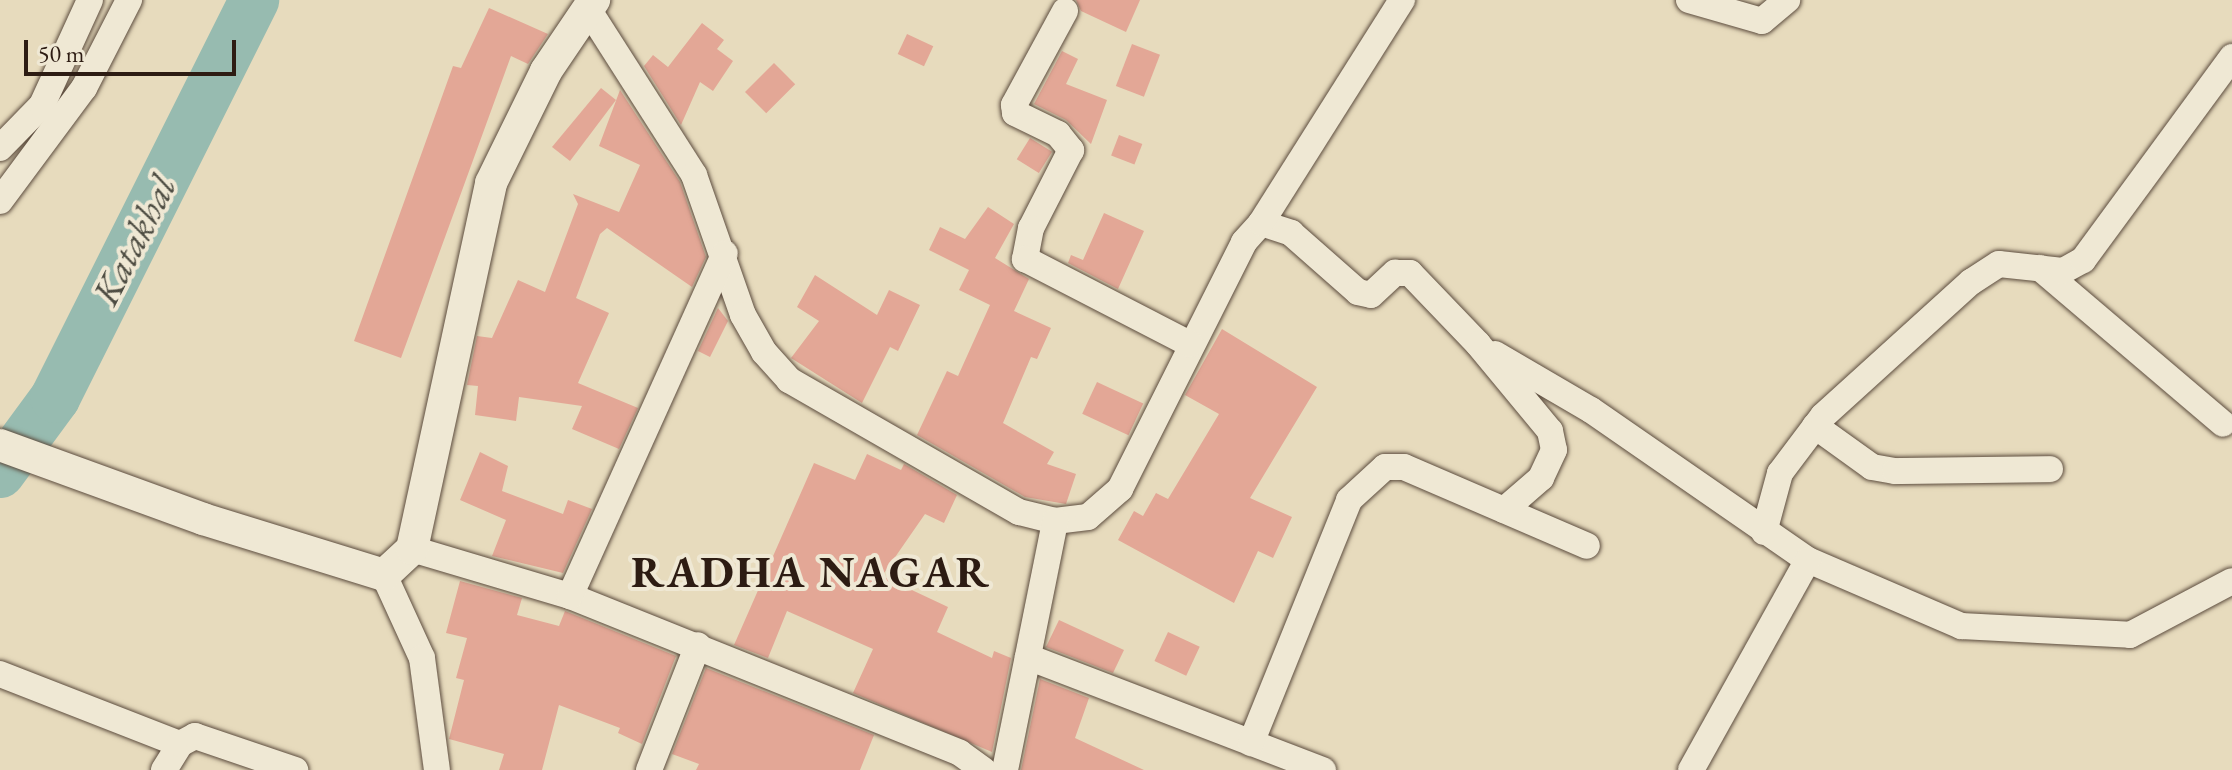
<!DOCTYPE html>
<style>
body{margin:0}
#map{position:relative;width:2232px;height:770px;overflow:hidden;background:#e7dbbd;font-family:"EB Garamond",serif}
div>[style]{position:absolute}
.river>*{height:50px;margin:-25px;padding:0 25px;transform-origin:25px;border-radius:25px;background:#97bbb0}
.building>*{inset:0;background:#e3a796;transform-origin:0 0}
.roads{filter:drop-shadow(0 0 2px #5c4c3e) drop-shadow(0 0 2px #5c4c3e)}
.minor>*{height:26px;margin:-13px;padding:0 13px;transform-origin:13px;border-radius:13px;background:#efe8d4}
.tertiary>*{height:32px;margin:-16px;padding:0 16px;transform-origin:16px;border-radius:16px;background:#efe8d4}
span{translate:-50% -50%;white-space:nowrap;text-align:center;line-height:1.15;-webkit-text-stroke:8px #efe8d4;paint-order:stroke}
.water-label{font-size:38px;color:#4d4c42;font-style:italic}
.district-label{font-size:44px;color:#2d1c13;font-weight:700;letter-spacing:2px}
.scale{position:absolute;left:24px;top:40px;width:212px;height:36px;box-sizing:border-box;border:4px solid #2d1c13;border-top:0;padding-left:10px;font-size:24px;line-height:28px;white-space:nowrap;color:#2d1c13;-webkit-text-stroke:6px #efe8d4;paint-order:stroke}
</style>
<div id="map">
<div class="river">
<div style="left:0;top:473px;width:93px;rotate:-53.7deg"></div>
<div style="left:55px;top:398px;width:445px;rotate:-63.4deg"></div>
</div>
<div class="building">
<div style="clip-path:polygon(1076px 0,1140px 0,1126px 32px,1081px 11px)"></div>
<div style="clip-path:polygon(489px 8px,548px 34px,528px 64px,511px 56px,401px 358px,354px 341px,453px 66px,461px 68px)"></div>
<div style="clip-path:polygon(702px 23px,724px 40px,717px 49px,733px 61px,713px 91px,700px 82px,681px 125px,644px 66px,653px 55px,668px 67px)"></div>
<div style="left:907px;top:34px;width:29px;height:22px;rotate:25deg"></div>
<div style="left:1132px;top:44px;width:30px;height:45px;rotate:21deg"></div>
<div style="clip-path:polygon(1062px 51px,1078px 59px,1066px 84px,1107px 100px,1091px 144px,1066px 120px,1034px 104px)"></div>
<div style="left:774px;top:63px;width:30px;height:41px;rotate:45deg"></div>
<div style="clip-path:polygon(601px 88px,616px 100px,570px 161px,552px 147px)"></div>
<div style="clip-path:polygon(620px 90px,680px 182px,706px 257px,692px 287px,607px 228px,600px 234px,576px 298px,609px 313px,578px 383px,638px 408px,619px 449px,572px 429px,582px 406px,519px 397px,516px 421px,475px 415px,478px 386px,467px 385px,477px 336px,492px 338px,518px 280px,545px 292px,578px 204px,573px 194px,619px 212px,640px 165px,599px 146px)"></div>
<div style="left:1119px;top:135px;width:25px;height:22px;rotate:21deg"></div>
<div style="left:1030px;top:138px;width:26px;height:25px;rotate:32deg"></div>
<div style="clip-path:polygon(988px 207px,1014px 224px,995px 258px,1029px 279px,1014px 311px,1051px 328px,1037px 359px,1031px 357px,1003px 423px,1054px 452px,1047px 464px,1076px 474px,1066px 504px,1025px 497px,917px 435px,947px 371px,958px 376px,990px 305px,959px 290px,969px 270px,929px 250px,940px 227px,965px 239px)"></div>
<div style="clip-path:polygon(1104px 213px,1144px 231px,1118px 289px,1068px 263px,1071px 255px,1083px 260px)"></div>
<div style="clip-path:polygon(815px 275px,877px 315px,889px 290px,920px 305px,898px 351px,890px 347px,862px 403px,791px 358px,819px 321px,797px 307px)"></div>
<div style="clip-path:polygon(718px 308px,728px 321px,710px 357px,698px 351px)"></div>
<div style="clip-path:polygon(1222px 329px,1317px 387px,1250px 498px,1292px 517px,1273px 558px,1258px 551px,1234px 603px,1118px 540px,1134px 511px,1143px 516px,1156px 493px,1168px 499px,1219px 414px,1185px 395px)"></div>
<div style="left:1097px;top:382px;width:51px;height:35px;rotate:25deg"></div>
<div style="clip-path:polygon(480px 452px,508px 466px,502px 491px,563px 514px,568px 500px,592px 509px,563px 573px,492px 556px,506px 520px,460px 500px)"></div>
<div style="clip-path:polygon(867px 454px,901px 470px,904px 464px,957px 495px,944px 523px,925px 514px,882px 576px,948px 607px,937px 632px,992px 658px,994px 651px,1011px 658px,992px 752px,853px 693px,873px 649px,787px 611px,768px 658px,734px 645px,814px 463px,855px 480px)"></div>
<div style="clip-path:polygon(460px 581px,522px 598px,517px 615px,559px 626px,565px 611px,676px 656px,642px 744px,618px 733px,620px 728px,559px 705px,542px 770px,499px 770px,504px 754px,449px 739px,464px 680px,456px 678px,467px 638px,446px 633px)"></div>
<div style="clip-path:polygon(1059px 620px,1124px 650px,1113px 673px,1046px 647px)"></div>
<div style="left:1168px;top:632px;width:35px;height:32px;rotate:25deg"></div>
<div style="clip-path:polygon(706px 668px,874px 735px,860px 770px,696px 770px,699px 764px,672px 754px)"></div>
<div style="clip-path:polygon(1040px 679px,1089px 698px,1075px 738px,1144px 770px,1021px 770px)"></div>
</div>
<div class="roads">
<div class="minor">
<div style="left:1689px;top:0;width:76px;rotate:16deg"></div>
<div style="left:1762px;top:21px;width:33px;rotate:-40deg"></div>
<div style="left:588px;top:9px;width:197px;rotate:57.4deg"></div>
<div style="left:694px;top:175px;width:148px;rotate:70.7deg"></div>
<div style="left:743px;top:315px;width:43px;rotate:60.4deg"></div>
<div style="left:764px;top:352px;width:38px;rotate:48deg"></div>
<div style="left:789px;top:380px;width:265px;rotate:29.9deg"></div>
<div style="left:1019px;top:512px;width:37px;rotate:14deg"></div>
<div style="left:1055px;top:521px;width:33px;rotate:-7deg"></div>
<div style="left:1088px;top:517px;width:43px;rotate:-41.2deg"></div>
<div style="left:1120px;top:489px;width:276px;rotate:-63.3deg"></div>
<div style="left:1244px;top:242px;width:25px;rotate:-48deg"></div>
<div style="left:1261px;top:223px;width:32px;rotate:18deg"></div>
<div style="left:1291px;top:233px;width:89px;rotate:41.4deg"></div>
<div style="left:1358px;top:292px;width:13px;rotate:13deg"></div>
<div style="left:1371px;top:295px;width:33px;rotate:-43deg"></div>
<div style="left:1395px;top:273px;width:15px"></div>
<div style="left:1410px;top:273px;width:98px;rotate:46.2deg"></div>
<div style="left:1478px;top:344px;width:113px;rotate:50.4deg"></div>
<div style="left:1550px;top:431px;width:19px;rotate:78deg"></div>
<div style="left:1554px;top:450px;width:31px;rotate:115deg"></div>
<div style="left:1541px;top:478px;width:49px;rotate:139.1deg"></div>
<div style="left:1065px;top:11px;width:107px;rotate:118.5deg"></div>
<div style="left:1014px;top:105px;width:8px;rotate:83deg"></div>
<div style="left:1015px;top:113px;width:48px;rotate:26deg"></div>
<div style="left:1058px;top:134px;width:21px;rotate:51deg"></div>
<div style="left:1071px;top:150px;width:88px;rotate:117.1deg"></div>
<div style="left:1031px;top:228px;width:32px;rotate:101deg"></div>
<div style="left:1025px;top:259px;width:186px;rotate:27.3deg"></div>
<div style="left:0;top:148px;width:60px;rotate:-45.7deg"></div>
<div style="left:42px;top:105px;width:115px;rotate:-65.4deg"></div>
<div style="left:0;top:201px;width:141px;rotate:-53.4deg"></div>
<div style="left:84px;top:88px;width:99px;rotate:-62.9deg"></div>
<div style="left:1261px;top:223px;width:264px;rotate:-57.7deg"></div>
<div style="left:2040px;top:268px;width:240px;rotate:40.4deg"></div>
<div style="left:1495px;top:354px;width:111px;rotate:30.3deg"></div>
<div style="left:1591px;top:410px;width:264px;rotate:34.7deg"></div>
<div style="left:1808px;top:560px;width:167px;rotate:23.3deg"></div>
<div style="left:1961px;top:626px;width:169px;rotate:3deg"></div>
<div style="left:2130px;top:635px;width:115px;rotate:-27.9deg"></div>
<div style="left:1815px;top:426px;width:70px;rotate:35.7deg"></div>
<div style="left:1872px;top:467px;width:23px;rotate:10deg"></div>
<div style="left:1895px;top:471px;width:155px;rotate:-0.7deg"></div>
<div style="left:1764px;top:532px;width:61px;rotate:-74.8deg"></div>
<div style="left:1780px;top:473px;width:71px;rotate:-53deg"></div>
<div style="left:1823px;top:416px;width:200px;rotate:-42.2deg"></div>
<div style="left:1971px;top:282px;width:33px;rotate:-33deg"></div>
<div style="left:1999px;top:264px;width:64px;rotate:6.2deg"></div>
<div style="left:2063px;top:271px;width:23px;rotate:-29deg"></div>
<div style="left:2083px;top:260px;width:252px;rotate:-53.7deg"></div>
<div style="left:412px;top:549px;width:165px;rotate:16.6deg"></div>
<div style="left:570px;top:596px;width:420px;rotate:21.9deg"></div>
<div style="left:960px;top:753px;width:29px;rotate:36deg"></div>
<div style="left:384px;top:575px;width:91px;rotate:65.4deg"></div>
<div style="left:422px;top:658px;width:113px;rotate:82.4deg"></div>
<div style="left:570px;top:596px;width:376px;rotate:-65.7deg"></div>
<div style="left:1028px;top:657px;width:316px;rotate:21deg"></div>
<div style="left:0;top:674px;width:193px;rotate:21.3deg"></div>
<div style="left:1251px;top:743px;width:262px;rotate:-68deg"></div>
<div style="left:1349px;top:500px;width:49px;rotate:-42.5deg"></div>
<div style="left:1385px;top:467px;width:19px"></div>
<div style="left:1404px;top:467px;width:199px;rotate:23.3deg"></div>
<div style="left:164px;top:770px;width:31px;rotate:-58deg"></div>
<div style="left:180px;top:744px;width:17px;rotate:-28deg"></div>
<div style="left:195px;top:736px;width:106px;rotate:18.8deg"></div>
<div style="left:649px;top:770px;width:134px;rotate:-68.6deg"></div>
<div style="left:1005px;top:770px;width:254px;rotate:-78.6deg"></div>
<div style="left:1691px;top:770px;width:240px;rotate:-60.9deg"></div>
</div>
<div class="tertiary">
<div style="left:0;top:445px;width:216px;rotate:20deg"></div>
<div style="left:203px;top:519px;width:189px;rotate:17.2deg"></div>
<div style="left:384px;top:575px;width:38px;rotate:-43deg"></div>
<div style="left:412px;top:549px;width:374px;rotate:-77.8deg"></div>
<div style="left:491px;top:183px;width:125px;rotate:-63.8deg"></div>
<div style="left:546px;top:71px;width:86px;rotate:-55.9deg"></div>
</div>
</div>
<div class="water-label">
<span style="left:134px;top:240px;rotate:-63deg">Katakhal</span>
</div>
<div class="district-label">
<span style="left:811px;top:572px">RADHA NAGAR</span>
</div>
<div class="scale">50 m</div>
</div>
